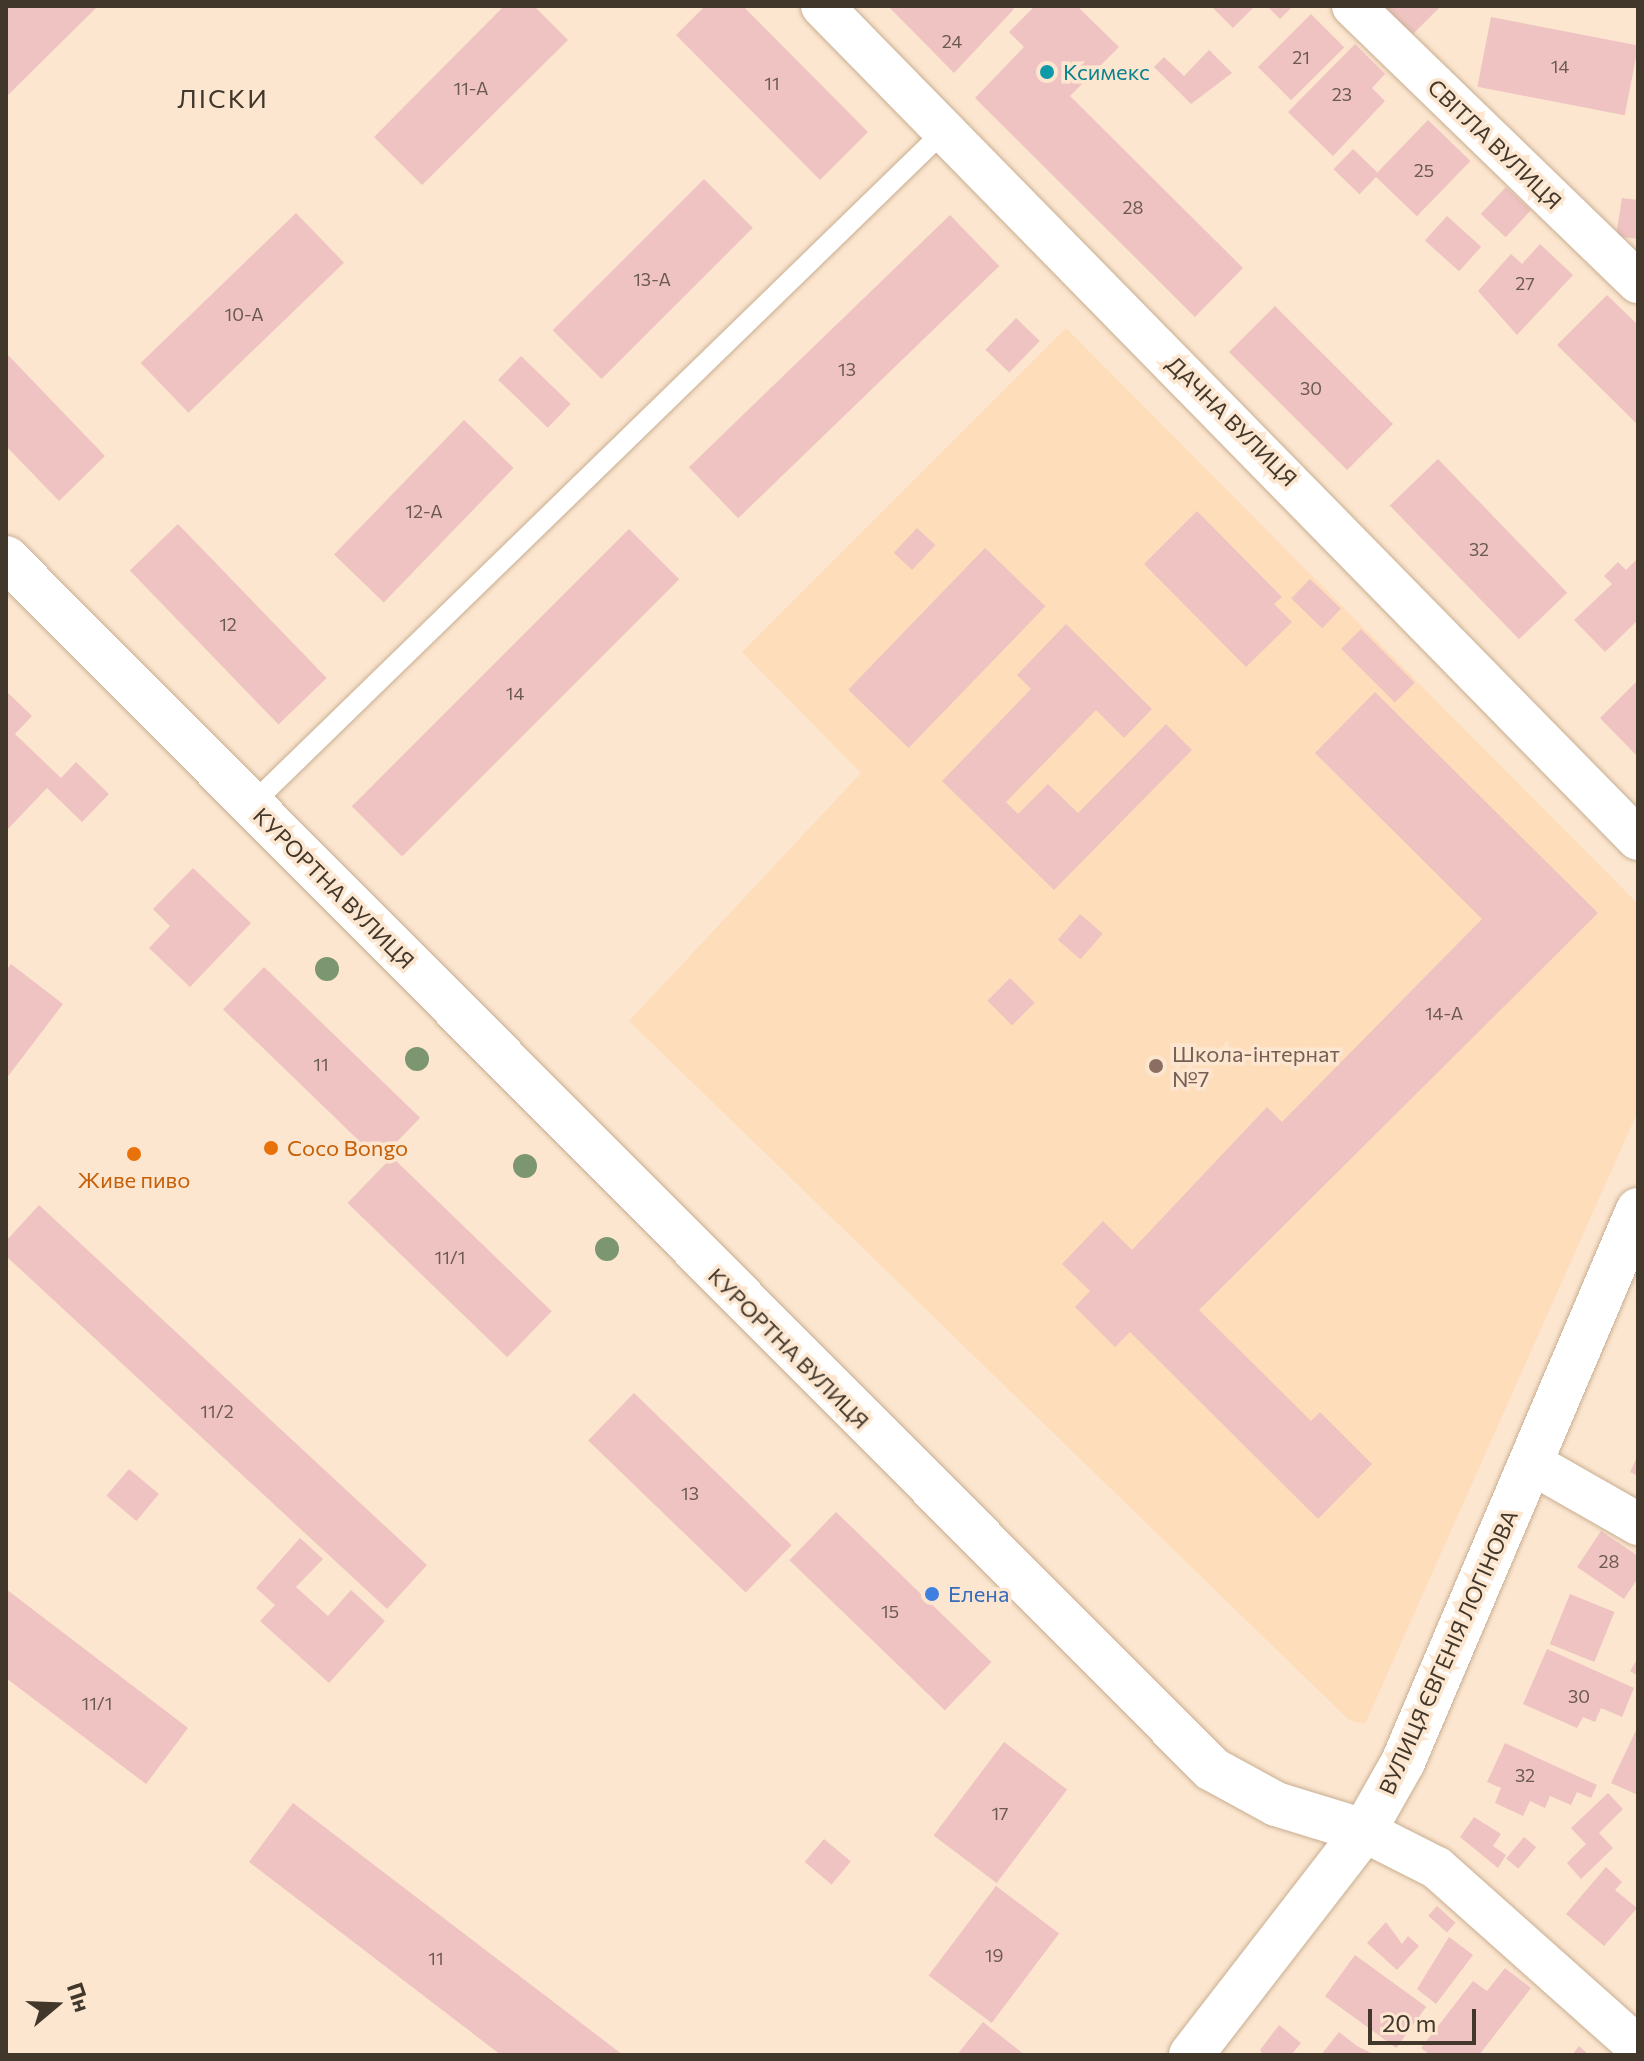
<!DOCTYPE html>
<meta charset="utf-8">
<style>
body{margin:0}
#map{position:relative;width:1644px;height:2061px;overflow:hidden;background:#fce6cf;font-family:Commissioner,sans-serif}
div>[style]{position:absolute}
.built>*{inset:0;background:#feddba}
.building>*{inset:0;background:#eec3c1;transform-origin:0 0}
.roads{filter:drop-shadow(0 0 2px #c8ae92) drop-shadow(0 0 2px #c8ae92)}
.lane>*{height:20px;margin:-10px;padding:0 10px;transform-origin:10px;border-radius:10px;background:#fff}
.street>*{height:42px;margin:-21px;padding:0 21px;transform-origin:21px;border-radius:21px;background:#fff}
.secondary>*{height:44px;margin:-22px;padding:0 22px;transform-origin:22px;border-radius:22px;background:#fff}
.trees>*{width:24px;height:24px;margin:-12px;border-radius:50%;background:#7c9672}
.dots>*{width:22px;height:22px;translate:-50% -50%;box-sizing:border-box;border:4px solid #fce6cf;border-radius:50%}
span{translate:-50% -50%;white-space:nowrap;text-align:center;line-height:1.15;-webkit-text-stroke:7px #fce6cf;paint-order:stroke}
.number-label{font-size:18px;color:#6c5a50}
.number-label span{-webkit-text-stroke-width:0}
.culture-label{font-size:22px;color:#0d838f}
.left{translate:0 -50%;text-align:left}
.street-label{font-size:22px;color:#41372b}
.education-label{font-size:22px;color:#785e54}
.food-label{font-size:22px;color:#c56008}
.shop-label{font-size:22px;color:#366cbe}
.quarter-label{font-size:26px;color:#41372b;letter-spacing:2px}
.frame{position:absolute;inset:0;border:8px solid #41372b;pointer-events:none}
.north{position:absolute;left:16px;top:1965px;width:80px;height:80px;-webkit-text-stroke:6px #fce6cf;paint-order:stroke;rotate:71deg;font-size:22px;font-weight:700;line-height:32px;text-align:center;color:#41372b}
.north::after{content:'';display:block;margin:auto;width:28px;height:36px;background:#41372b;clip-path:polygon(50% 0,100% 100%,50% 72%,0 100%)}
.scale{position:absolute;left:1368px;top:2009px;width:108px;height:36px;box-sizing:border-box;border:4px solid #41372b;border-top:0;padding-left:10px;font-size:24px;line-height:28px;white-space:nowrap;color:#41372b;-webkit-text-stroke:6px #fce6cf;paint-order:stroke}
</style>
<div id="map">
<div class="built">
<div style="clip-path:polygon(1066px 328px,1638px 904px,1638px 1111px,1365px 1724px,1349px 1720px,629px 1021px,861px 773px,742px 652px)"></div>
</div>
<div class="building">
<div style="clip-path:polygon(6px 6px,98px 6px,6px 97px)"></div>
<div style="clip-path:polygon(504px 6px,534px 6px,568px 40px,422px 185px,374px 137px)"></div>
<div style="clip-path:polygon(705px 6px,743px 6px,868px 132px,820px 180px,676px 35px)"></div>
<div style="clip-path:polygon(888px 6px,1011px 6px,1014px 9px,954px 73px)"></div>
<div style="clip-path:polygon(1035px 6px,1077px 6px,1119px 47px,1070px 96px,1243px 268px,1195px 317px,975px 98px,1024px 47px,1009px 32px)"></div>
<div style="clip-path:polygon(1211px 6px,1255px 6px,1233px 28px)"></div>
<div style="clip-path:polygon(1267px 6px,1293px 6px,1280px 19px)"></div>
<div style="clip-path:polygon(1384px 6px,1441px 6px,1413px 34px)"></div>
<div style="left:1311px;top:14px;width:47px;height:75px;rotate:45deg"></div>
<div style="left:1491px;top:17px;width:150px;height:71px;rotate:11deg"></div>
<div style="clip-path:polygon(1355px 44px,1385px 74px,1372px 88px,1385px 101px,1333px 156px,1288px 112px)"></div>
<div style="clip-path:polygon(1209px 50px,1232px 73px,1191px 104px,1154px 67px,1164px 57px,1184px 76px)"></div>
<div style="left:1428px;top:120px;width:59px;height:77px;rotate:44deg"></div>
<div style="left:1353px;top:149px;width:36px;height:28px;rotate:44deg"></div>
<div style="left:704px;top:179px;width:69px;height:214px;rotate:45deg"></div>
<div style="left:1506px;top:187px;width:34px;height:37px;rotate:43deg"></div>
<div style="clip-path:polygon(1622px 198px,1638px 200px,1638px 239px,1616px 236px)"></div>
<div style="left:296px;top:213px;width:69px;height:216px;rotate:46deg"></div>
<div style="left:950px;top:215px;width:71px;height:363px;rotate:46deg"></div>
<div style="left:1447px;top:216px;width:46px;height:33px;rotate:42deg"></div>
<div style="clip-path:polygon(1540px 244px,1573px 275px,1517px 335px,1478px 291px,1511px 254px,1522px 264px)"></div>
<div style="clip-path:polygon(1607px 295px,1638px 325px,1638px 425px,1557px 345px)"></div>
<div style="left:1275px;top:306px;width:167px;height:65px;rotate:45deg"></div>
<div style="left:1016px;top:318px;width:33px;height:44px;rotate:44deg"></div>
<div style="clip-path:polygon(6px 353px,105px 456px,59px 501px,6px 446px)"></div>
<div style="left:521px;top:356px;width:69px;height:33px;rotate:44deg"></div>
<div style="left:464px;top:420px;width:69px;height:187px;rotate:44deg"></div>
<div style="left:1438px;top:459px;width:186px;height:67px;rotate:46deg"></div>
<div style="clip-path:polygon(1197px 511px,1282px 597px,1274px 604px,1292px 622px,1246px 667px,1144px 564px)"></div>
<div style="left:178px;top:524px;width:214px;height:67px;rotate:46deg"></div>
<div style="left:917px;top:528px;width:25px;height:34px;rotate:43deg"></div>
<div style="left:629px;top:529px;width:71px;height:392px;rotate:45deg"></div>
<div style="left:985px;top:548px;width:84px;height:197px;rotate:44deg"></div>
<div style="clip-path:polygon(1638px 558px,1638px 620px,1605px 652px,1574px 620px,1612px 584px,1604px 576px,1618px 562px,1626px 570px)"></div>
<div style="left:1310px;top:579px;width:43px;height:27px;rotate:44deg"></div>
<div style="clip-path:polygon(1066px 624px,1152px 709px,1124px 738px,1096px 710px,1006px 802px,1018px 814px,1048px 784px,1078px 813px,1166px 724px,1192px 750px,1054px 890px,942px 781px,1031px 689px,1017px 675px)"></div>
<div style="left:1361px;top:629px;width:76px;height:28px;rotate:45deg"></div>
<div style="clip-path:polygon(1638px 680px,1638px 757px,1600px 718px)"></div>
<div style="clip-path:polygon(6px 691px,32px 716px,15px 734px,61px 778px,76px 762px,109px 794px,82px 822px,47px 788px,6px 831px)"></div>
<div style="clip-path:polygon(1375px 692px,1598px 913px,1199px 1310px,1311px 1421px,1320px 1412px,1372px 1464px,1318px 1519px,1130px 1332px,1115px 1347px,1075px 1307px,1090px 1291px,1062px 1264px,1103px 1221px,1132px 1250px,1267px 1107px,1282px 1122px,1482px 919px,1315px 753px)"></div>
<div style="clip-path:polygon(193px 868px,251px 923px,190px 987px,149px 948px,170px 926px,153px 909px)"></div>
<div style="left:1080px;top:914px;width:30px;height:34px;rotate:41deg"></div>
<div style="clip-path:polygon(11px 964px,63px 1004px,6px 1079px,6px 971px)"></div>
<div style="left:264px;top:967px;width:217px;height:59px;rotate:44deg"></div>
<div style="left:1010px;top:978px;width:35px;height:32px;rotate:45deg"></div>
<div style="left:392px;top:1157px;width:222px;height:64px;rotate:44deg"></div>
<div style="clip-path:polygon(39px 1205px,427px 1565px,387px 1609px,6px 1256px,6px 1241px)"></div>
<div style="left:634px;top:1393px;width:219px;height:66px;rotate:44deg"></div>
<div style="clip-path:polygon(1638px 1455px,1638px 1476px,1630px 1472px)"></div>
<div style="left:129px;top:1469px;width:39px;height:35px;rotate:40deg"></div>
<div style="left:836px;top:1512px;width:216px;height:67px;rotate:44deg"></div>
<div style="clip-path:polygon(1601px 1531px,1638px 1556px,1638px 1578px,1624px 1599px,1577px 1567px)"></div>
<div style="clip-path:polygon(300px 1538px,323px 1559px,296px 1587px,328px 1616px,351px 1590px,385px 1621px,329px 1683px,260px 1621px,275px 1605px,256px 1588px)"></div>
<div style="clip-path:polygon(6px 1589px,188px 1728px,146px 1784px,6px 1678px)"></div>
<div style="left:1570px;top:1594px;width:48px;height:54px;rotate:22deg"></div>
<div style="clip-path:polygon(1547px 1649px,1634px 1688px,1622px 1717px,1601px 1708px,1595px 1722px,1583px 1717px,1577px 1728px,1523px 1704px)"></div>
<div style="clip-path:polygon(1638px 1658px,1638px 1676px,1630px 1671px)"></div>
<div style="clip-path:polygon(1638px 1726px,1638px 1795px,1611px 1783px)"></div>
<div style="left:1004px;top:1742px;width:79px;height:117px;rotate:37deg"></div>
<div style="clip-path:polygon(1505px 1743px,1597px 1785px,1591px 1798px,1577px 1792px,1571px 1805px,1550px 1796px,1545px 1808px,1530px 1801px,1523px 1816px,1495px 1803px,1501px 1788px,1487px 1782px)"></div>
<div style="clip-path:polygon(1608px 1793px,1623px 1809px,1599px 1833px,1613px 1848px,1581px 1879px,1567px 1863px,1586px 1844px,1571px 1828px)"></div>
<div style="clip-path:polygon(293px 1803px,623px 2055px,501px 2055px,249px 1862px)"></div>
<div style="clip-path:polygon(1474px 1817px,1501px 1834px,1493px 1846px,1506px 1855px,1498px 1868px,1460px 1837px)"></div>
<div style="left:1524px;top:1837px;width:16px;height:28px;rotate:40deg"></div>
<div style="left:824px;top:1839px;width:35px;height:30px;rotate:40deg"></div>
<div style="clip-path:polygon(1606px 1867px,1622px 1882px,1615px 1890px,1637px 1908px,1604px 1946px,1566px 1914px)"></div>
<div style="left:996px;top:1886px;width:79px;height:112px;rotate:37deg"></div>
<div style="left:1437px;top:1906px;width:25px;height:13px;rotate:42deg"></div>
<div style="clip-path:polygon(1386px 1922px,1402px 1944px,1408px 1936px,1419px 1946px,1397px 1970px,1367px 1943px)"></div>
<div style="clip-path:polygon(1449px 1937px,1473px 1955px,1436px 2004px,1417px 1989px)"></div>
<div style="left:1355px;top:1955px;width:88px;height:51px;rotate:36deg"></div>
<div style="clip-path:polygon(1505px 1968px,1531px 1988px,1479px 2055px,1430px 2055px,1421px 2048px,1473px 1981px,1487px 1991px)"></div>
<div style="clip-path:polygon(983px 2022px,1025px 2055px,957px 2055px)"></div>
<div style="clip-path:polygon(1279px 2025px,1301px 2043px,1291px 2055px,1263px 2055px,1260px 2050px)"></div>
<div style="clip-path:polygon(1339px 2032px,1357px 2046px,1375px 2055px,1321px 2055px)"></div>
<div style="clip-path:polygon(1579px 2046px,1589px 2055px,1572px 2055px)"></div>
</div>
<div class="roads">
<div class="lane">
<div style="left:251px;top:805px;width:967px;rotate:-44.2deg"></div>
</div>
<div class="street">
<div style="left:822px;top:6px;width:1166px;rotate:45.59deg"></div>
<div style="left:1353px;top:6px;width:397px;rotate:44.1deg"></div>
<div style="left:1531px;top:1463px;width:123px;rotate:29.7deg"></div>
<div style="left:1364px;top:1831px;width:82px;rotate:26.9deg"></div>
<div style="left:1437px;top:1868px;width:269px;rotate:41.7deg"></div>
</div>
<div class="secondary">
<div style="left:6px;top:558px;width:1709px;rotate:45.12deg"></div>
<div style="left:1212px;top:1769px;width:73px;rotate:28.7deg"></div>
<div style="left:1276px;top:1804px;width:92px;rotate:17.1deg"></div>
<div style="left:1191px;top:2055px;width:283px;rotate:-52.3deg"></div>
<div style="left:1364px;top:1831px;width:79px;rotate:-60.5deg"></div>
<div style="left:1403px;top:1762px;width:600px;rotate:-66.94deg"></div>
</div>
</div>
<div class="trees">
<div style="left:327px;top:969px"></div>
<div style="left:417px;top:1059px"></div>
<div style="left:525px;top:1166px"></div>
<div style="left:607px;top:1249px"></div>
</div>
<div class="dots">
<div style="left:1047px;top:72px;background:#0f9aa8"></div>
<div style="left:1156px;top:1066px;background:#8d6e63"></div>
<div style="left:271px;top:1148px;background:#e8710a"></div>
<div style="left:134px;top:1154px;background:#e8710a"></div>
<div style="left:932px;top:1594px;background:#3f7fe0"></div>
</div>
<div class="number-label">
<span style="left:952px;top:41px">24</span>
<span style="left:1301px;top:57px">21</span>
<span style="left:1560px;top:66px">14</span>
<span style="left:772px;top:83px">11</span>
<span style="left:471px;top:88px">11-А</span>
<span style="left:1342px;top:94px">23</span>
<span style="left:1424px;top:170px">25</span>
<span style="left:1133px;top:207px">28</span>
<span style="left:652px;top:279px">13-А</span>
<span style="left:1525px;top:283px">27</span>
<span style="left:244px;top:314px">10-А</span>
<span style="left:847px;top:369px">13</span>
<span style="left:1311px;top:388px">30</span>
<span style="left:424px;top:511px">12-А</span>
<span style="left:1479px;top:549px">32</span>
<span style="left:228px;top:624px">12</span>
<span style="left:515px;top:693px">14</span>
<span style="left:1444px;top:1013px">14-А</span>
<span style="left:321px;top:1064px">11</span>
<span style="left:450px;top:1257px">11/1</span>
<span style="left:217px;top:1411px">11/2</span>
<span style="left:690px;top:1493px">13</span>
<span style="left:1609px;top:1561px">28</span>
<span style="left:890px;top:1611px">15</span>
<span style="left:1579px;top:1696px">30</span>
<span style="left:97px;top:1703px">11/1</span>
<span style="left:1525px;top:1775px">32</span>
<span style="left:1000px;top:1813px">17</span>
<span style="left:994px;top:1955px">19</span>
<span style="left:436px;top:1958px">11</span>
</div>
<div class="culture-label">
<span class="left" style="left:1063px;top:72px">Ксимекс</span>
</div>
<div class="street-label">
<span style="left:1495px;top:144px;rotate:44deg">СВІТЛА ВУЛИЦЯ</span>
<span style="left:1232px;top:421px;rotate:45deg">ДАЧНА ВУЛИЦЯ</span>
<span style="left:334px;top:888px;rotate:45deg">КУРОРТНА ВУЛИЦЯ</span>
<span style="left:789px;top:1348px;rotate:45deg">КУРОРТНА ВУЛИЦЯ</span>
<span style="left:1448px;top:1652px;rotate:-66deg">ВУЛИЦЯ ЄВГЕНІЯ ЛОГІНОВА</span>
</div>
<div class="education-label">
<span class="left" style="left:1172px;top:1066px">Школа-інтернат<br>№7</span>
</div>
<div class="food-label">
<span class="left" style="left:287px;top:1148px">Coco Bongo</span>
<span style="left:134px;top:1180px">Живе пиво</span>
</div>
<div class="shop-label">
<span class="left" style="left:948px;top:1594px">Елена</span>
</div>
<div class="quarter-label">
<span style="left:223px;top:98px">ЛІСКИ</span>
</div>
<div class="frame"></div>
<div class="north">Пн</div>
<div class="scale">20 m</div>
</div>
